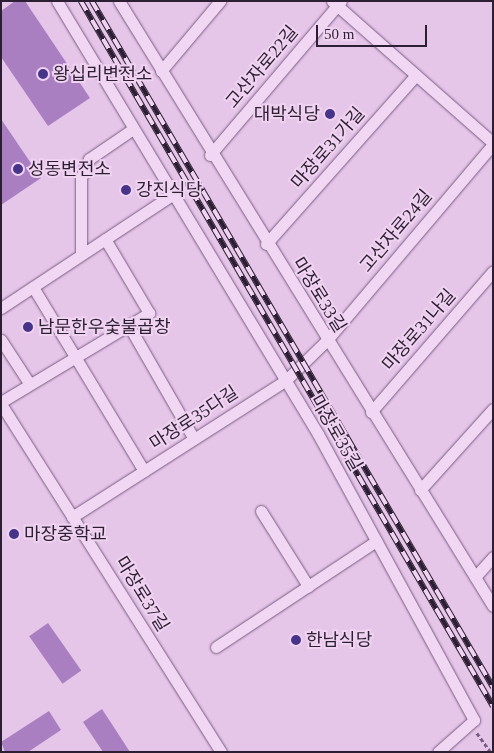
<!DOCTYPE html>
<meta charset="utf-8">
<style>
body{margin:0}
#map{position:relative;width:494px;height:753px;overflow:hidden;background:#e5c5e8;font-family:"Times New Roman","Noto Sans KR",serif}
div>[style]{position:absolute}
.building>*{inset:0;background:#a97fc2;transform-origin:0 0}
.path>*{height:2.5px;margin-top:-1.25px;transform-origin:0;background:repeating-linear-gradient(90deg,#785d81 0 4px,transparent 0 6.5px)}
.roads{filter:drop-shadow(0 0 1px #785d81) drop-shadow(0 0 1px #785d81)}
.street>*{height:11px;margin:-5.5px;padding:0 5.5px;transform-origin:5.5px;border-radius:5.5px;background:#f2d7f4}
.rail>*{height:5.5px;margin-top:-2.75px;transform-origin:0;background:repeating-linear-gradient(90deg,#efd3f1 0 11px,#2d1f33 0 22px);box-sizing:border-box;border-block:1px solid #2d1f33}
.dots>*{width:14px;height:14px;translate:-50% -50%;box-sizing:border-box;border:2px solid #efd3f1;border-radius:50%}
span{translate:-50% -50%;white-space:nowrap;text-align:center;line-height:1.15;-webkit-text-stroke:4px #efd3f1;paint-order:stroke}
.street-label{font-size:18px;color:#2d1f33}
.poi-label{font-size:18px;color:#2d1f33}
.left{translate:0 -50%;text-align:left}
.right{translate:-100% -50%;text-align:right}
.frame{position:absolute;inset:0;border:2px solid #2d1f33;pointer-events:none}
.scale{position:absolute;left:316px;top:25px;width:111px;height:22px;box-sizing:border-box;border:2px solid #2d1f33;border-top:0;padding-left:6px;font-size:15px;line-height:18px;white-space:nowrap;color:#2d1f33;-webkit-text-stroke:4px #efd3f1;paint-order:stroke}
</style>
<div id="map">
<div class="building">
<div style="clip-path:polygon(15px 1px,25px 1px,90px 98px,48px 126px,1px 57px,1px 11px)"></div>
<div style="clip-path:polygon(1px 119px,41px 178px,1px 205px)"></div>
<div style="left:48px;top:623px;width:58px;height:23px;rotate:55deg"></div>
<div style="clip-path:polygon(102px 709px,130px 752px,103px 752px,83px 722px)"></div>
<div style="clip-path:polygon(49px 711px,61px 730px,28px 752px,5px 752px,1px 742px)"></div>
</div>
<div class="path">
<div style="left:477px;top:733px;width:24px;rotate:54deg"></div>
</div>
<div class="roads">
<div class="street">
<div style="left:57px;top:1px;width:506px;rotate:58.92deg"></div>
<div style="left:318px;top:434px;width:326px;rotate:61.4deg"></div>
<div style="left:474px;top:720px;width:48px;rotate:138.4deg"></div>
<div style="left:119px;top:1px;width:711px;rotate:58.28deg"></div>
<div style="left:332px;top:1px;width:215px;rotate:41.4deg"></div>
<div style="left:161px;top:71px;width:92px;rotate:-49.9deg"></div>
<div style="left:210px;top:155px;width:202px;rotate:-49.6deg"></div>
<div style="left:266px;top:244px;width:226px;rotate:-48.4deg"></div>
<div style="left:81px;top:254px;width:76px;rotate:-90deg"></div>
<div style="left:81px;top:178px;width:21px;rotate:-67deg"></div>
<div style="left:89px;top:159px;width:53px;rotate:-34.3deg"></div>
<div style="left:33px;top:287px;width:215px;rotate:58.9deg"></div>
<div style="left:1px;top:308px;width:206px;rotate:-33.5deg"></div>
<div style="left:129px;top:326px;width:130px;rotate:60.1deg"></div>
<div style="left:1px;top:340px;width:51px;rotate:56.9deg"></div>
<div style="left:1px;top:402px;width:173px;rotate:-31deg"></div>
<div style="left:149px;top:313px;width:86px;rotate:-120.7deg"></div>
<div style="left:1px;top:404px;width:412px;rotate:57.7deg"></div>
<div style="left:371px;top:412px;width:186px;rotate:-49.1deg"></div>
<div style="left:420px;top:490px;width:109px;rotate:-48deg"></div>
<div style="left:261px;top:511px;width:89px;rotate:57.9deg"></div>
<div style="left:72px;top:517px;width:254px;rotate:-32.6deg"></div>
<div style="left:286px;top:380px;width:57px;rotate:-44.3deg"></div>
<div style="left:327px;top:340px;width:257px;rotate:-49.7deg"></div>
<div style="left:475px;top:577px;width:27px;rotate:-48deg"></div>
<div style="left:216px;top:647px;width:192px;rotate:-33.5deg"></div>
</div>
</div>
<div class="rail">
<div style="left:81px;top:1px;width:817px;rotate:59.7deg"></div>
<div style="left:92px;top:1px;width:795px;rotate:59.69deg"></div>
</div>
<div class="dots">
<div style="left:43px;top:74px;background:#463489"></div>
<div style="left:330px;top:114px;background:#463489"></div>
<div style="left:18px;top:169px;background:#463489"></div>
<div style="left:126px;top:190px;background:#463489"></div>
<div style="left:28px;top:327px;background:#463489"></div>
<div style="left:14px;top:534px;background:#463489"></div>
<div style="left:296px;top:640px;background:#463489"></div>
</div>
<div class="street-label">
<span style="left:262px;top:67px;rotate:-50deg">고산자로22길</span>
<span style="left:328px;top:148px;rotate:-49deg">마장로31가길</span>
<span style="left:396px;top:231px;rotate:-50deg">고산자로24길</span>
<span style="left:319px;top:295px;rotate:58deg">마장로33길</span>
<span style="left:419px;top:330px;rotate:-49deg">마장로31나길</span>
<span style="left:194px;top:418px;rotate:-33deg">마장로35다길</span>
<span style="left:336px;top:433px;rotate:60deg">마장로35길</span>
<span style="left:142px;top:594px;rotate:58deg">마장로37길</span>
</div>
<div class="poi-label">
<span class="left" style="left:53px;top:74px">왕십리변전소</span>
<span class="right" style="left:320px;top:114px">대박식당</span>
<span class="left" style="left:28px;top:169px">성동변전소</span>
<span class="left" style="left:136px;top:190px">강진식당</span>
<span class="left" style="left:38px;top:327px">남문한우숯불곱창</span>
<span class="left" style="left:24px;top:534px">마장중학교</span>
<span class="left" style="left:306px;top:640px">한남식당</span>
</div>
<div class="frame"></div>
<div class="scale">50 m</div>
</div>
